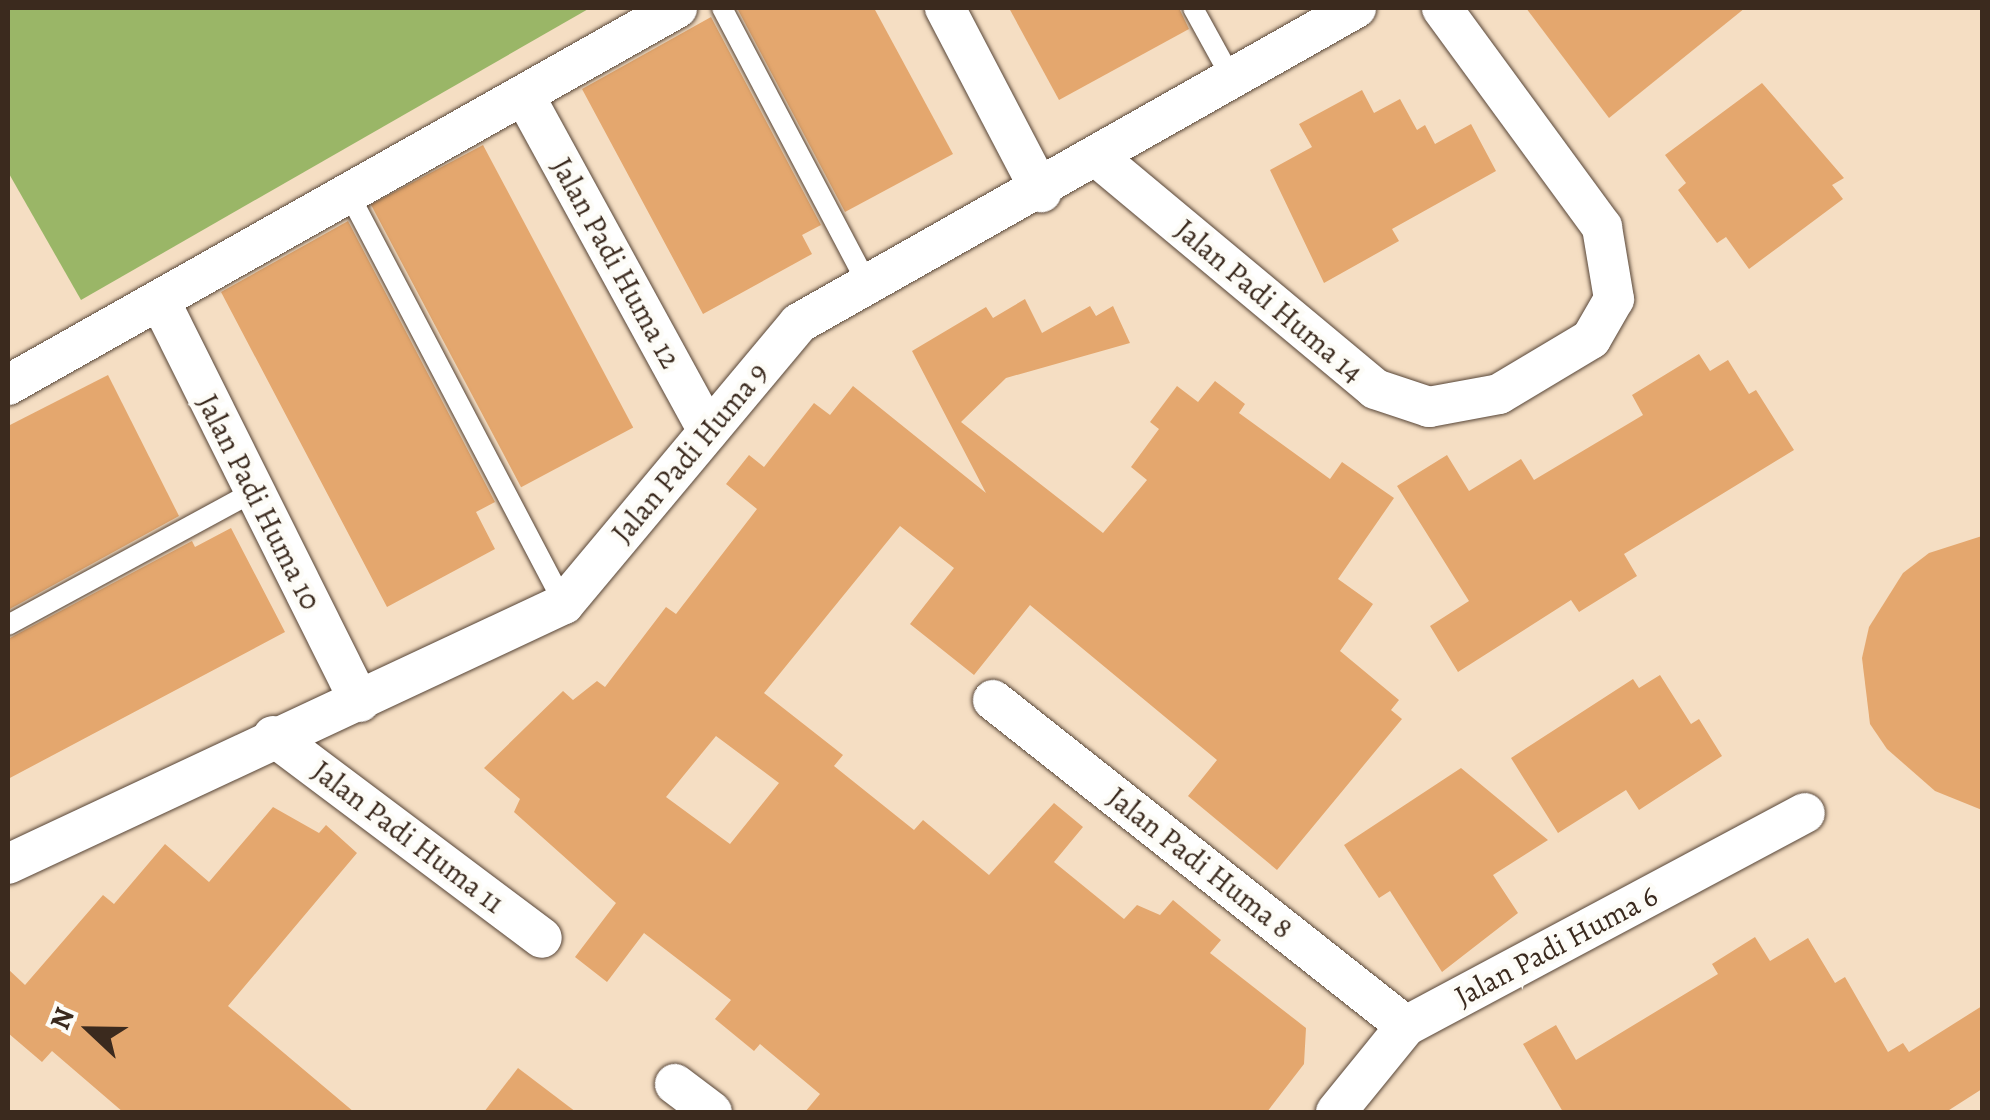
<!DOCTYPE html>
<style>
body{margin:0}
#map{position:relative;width:1990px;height:1120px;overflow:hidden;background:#f5dec3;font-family:Alegreya,serif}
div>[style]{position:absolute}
.forest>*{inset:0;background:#9ab667}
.building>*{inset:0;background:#e4a76e;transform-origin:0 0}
.roads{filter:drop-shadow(0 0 2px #574537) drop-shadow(0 0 2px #574537)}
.service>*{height:20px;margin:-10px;padding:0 10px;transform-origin:10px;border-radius:10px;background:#fff}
.minor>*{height:40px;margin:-20px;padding:0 20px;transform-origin:20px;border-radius:20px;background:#fff}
span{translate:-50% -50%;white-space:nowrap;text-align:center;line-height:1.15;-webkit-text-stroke:9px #fdfcf7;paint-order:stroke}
.street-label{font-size:30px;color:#3b2a1e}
.frame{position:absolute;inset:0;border:10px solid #3b2a1e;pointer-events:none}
.north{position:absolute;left:40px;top:980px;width:100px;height:100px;-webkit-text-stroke:8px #fdfcf7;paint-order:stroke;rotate:292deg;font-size:28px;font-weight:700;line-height:40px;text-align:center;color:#3b2a1e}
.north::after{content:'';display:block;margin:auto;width:35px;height:45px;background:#3b2a1e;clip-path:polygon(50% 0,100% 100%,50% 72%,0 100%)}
</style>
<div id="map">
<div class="forest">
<div style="clip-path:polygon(8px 8px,590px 8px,81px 300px,8px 172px)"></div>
</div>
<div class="building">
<div style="clip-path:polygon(737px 8px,874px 8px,953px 154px,845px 212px)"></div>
<div style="clip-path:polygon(1009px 8px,1179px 8px,1189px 29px,1059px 100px)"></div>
<div style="clip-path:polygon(1526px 8px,1745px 8px,1609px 118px)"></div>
<div style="clip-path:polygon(711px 17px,821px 225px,802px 235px,812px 254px,703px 314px,582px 89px)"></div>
<div style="clip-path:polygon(1762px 83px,1844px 178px,1832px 185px,1843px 199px,1749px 269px,1726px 237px,1717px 243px,1678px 190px,1686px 183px,1665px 155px)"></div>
<div style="clip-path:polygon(1362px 90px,1374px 113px,1400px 99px,1417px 130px,1425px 125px,1435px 144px,1471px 124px,1496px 171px,1392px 229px,1399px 241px,1324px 283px,1270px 170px,1312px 147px,1299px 124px)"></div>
<div style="left:483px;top:145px;width:320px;height:127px;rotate:62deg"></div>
<div style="clip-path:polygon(348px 221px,495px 502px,476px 512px,495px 549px,387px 607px,221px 292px)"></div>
<div style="clip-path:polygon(evenodd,1025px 299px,1042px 333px,1090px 306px,1096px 316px,1113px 306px,1130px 343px,1006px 378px,961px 422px,1103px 533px,1147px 480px,1131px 467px,1159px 429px,1150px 422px,1177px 386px,1198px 402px,1215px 381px,1245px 404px,1239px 413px,1330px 479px,1342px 462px,1394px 498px,1338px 579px,1373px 604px,1340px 651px,1399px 700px,1391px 710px,1402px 719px,1277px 870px,1188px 796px,1217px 760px,1030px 605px,974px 675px,910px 624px,954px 568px,900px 526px,764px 693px,843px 755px,834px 766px,914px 830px,923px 820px,989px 875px,1054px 803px,1083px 827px,1054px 862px,1124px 919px,1137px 905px,1160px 915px,1173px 900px,1221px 940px,1210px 953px,1306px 1028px,1304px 1064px,1267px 1112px,805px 1112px,820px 1094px,760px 1044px,754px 1051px,715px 1019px,731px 1000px,644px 933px,607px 982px,575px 957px,616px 903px,514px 812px,520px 799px,484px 768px,563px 691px,573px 700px,597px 681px,605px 687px,666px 607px,676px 614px,757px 509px,726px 484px,749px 455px,764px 467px,814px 403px,830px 415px,853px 386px,986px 493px,912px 351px,986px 307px,993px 318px,1025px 299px,716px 736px,779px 783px,730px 844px,666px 797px,716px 736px)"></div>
<div style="clip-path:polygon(1699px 354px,1710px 371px,1728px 360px,1749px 394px,1756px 390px,1794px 450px,1624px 554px,1637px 576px,1579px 612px,1571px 600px,1458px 672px,1430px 626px,1469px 601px,1397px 486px,1447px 455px,1469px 491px,1521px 459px,1534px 480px,1643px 415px,1632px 395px)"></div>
<div style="clip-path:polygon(108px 375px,179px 516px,8px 610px,8px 426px)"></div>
<div style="clip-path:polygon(231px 528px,285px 632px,8px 779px,8px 639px,192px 541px,195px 547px)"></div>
<div style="clip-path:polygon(1982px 536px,1982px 810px,1935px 791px,1887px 749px,1870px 724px,1862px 658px,1869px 627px,1903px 573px,1929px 553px)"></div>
<div style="clip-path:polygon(1660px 675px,1691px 724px,1699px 719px,1722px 756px,1639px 810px,1626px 790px,1558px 833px,1511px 758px,1633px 679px,1639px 688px)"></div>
<div style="clip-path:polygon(1461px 768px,1548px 840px,1493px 875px,1518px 913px,1442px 972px,1390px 891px,1379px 898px,1344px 845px)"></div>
<div style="clip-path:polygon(273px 807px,319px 833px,326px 825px,357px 853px,228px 1006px,354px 1112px,123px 1112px,52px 1051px,42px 1062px,8px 1033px,8px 969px,25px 985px,103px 895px,114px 904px,165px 844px,209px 882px)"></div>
<div style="clip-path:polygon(1755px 937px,1770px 961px,1808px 938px,1835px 983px,1845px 977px,1888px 1052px,1903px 1043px,1909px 1052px,1982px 1006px,1982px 1089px,1946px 1112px,1563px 1112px,1523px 1044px,1556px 1025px,1576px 1060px,1718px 974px,1712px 964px)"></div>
<div style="clip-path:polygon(518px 1068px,576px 1112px,484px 1112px)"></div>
</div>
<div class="roads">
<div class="service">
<div style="left:722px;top:8px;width:313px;rotate:62.2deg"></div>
<div style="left:1193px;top:8px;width:79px;rotate:61.2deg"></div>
<div style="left:350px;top:196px;width:461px;rotate:62.3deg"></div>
<div style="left:8px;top:625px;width:279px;rotate:-28.5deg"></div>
</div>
<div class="minor">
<div style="left:945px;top:8px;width:208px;rotate:62.4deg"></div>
<div style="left:524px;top:95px;width:383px;rotate:61.3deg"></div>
<div style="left:1097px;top:157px;width:362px;rotate:39.8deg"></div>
<div style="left:1375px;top:389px;width:57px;rotate:18.4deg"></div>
<div style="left:1429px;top:407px;width:71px;rotate:-10.5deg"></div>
<div style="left:1499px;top:394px;width:107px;rotate:-30.9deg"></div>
<div style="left:1591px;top:339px;width:46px;rotate:-60.1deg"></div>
<div style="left:1614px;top:299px;width:73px;rotate:-99.5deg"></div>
<div style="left:1602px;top:227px;width:271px;rotate:-126.2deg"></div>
<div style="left:160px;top:301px;width:448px;rotate:63.5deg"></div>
<div style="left:8px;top:385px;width:768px;rotate:-29.4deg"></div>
<div style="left:993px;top:700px;width:526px;rotate:38.29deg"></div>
<div style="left:273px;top:736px;width:336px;rotate:36.9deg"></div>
<div style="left:8px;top:864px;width:614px;rotate:-25.06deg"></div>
<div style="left:564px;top:604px;width:366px;rotate:-50.1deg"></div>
<div style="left:799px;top:323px;width:640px;rotate:-29.49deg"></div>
<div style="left:675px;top:1084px;width:46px;rotate:37.1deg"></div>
<div style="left:1336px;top:1112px;width:111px;rotate:-50.9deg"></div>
<div style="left:1406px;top:1026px;width:452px;rotate:-28.1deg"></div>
</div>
</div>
<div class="street-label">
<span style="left:616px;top:263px;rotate:61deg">Jalan Padi Huma 12</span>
<span style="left:1269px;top:301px;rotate:40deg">Jalan Padi Huma 14</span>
<span style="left:690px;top:453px;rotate:-50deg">Jalan Padi Huma 9</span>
<span style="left:259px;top:502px;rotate:63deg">Jalan Padi Huma 10</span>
<span style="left:408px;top:837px;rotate:37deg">Jalan Padi Huma 11</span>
<span style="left:1200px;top:863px;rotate:38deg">Jalan Padi Huma 8</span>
<span style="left:1556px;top:946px;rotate:-28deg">Jalan Padi Huma 6</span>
</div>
<div class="frame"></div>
<div class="north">N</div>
</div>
